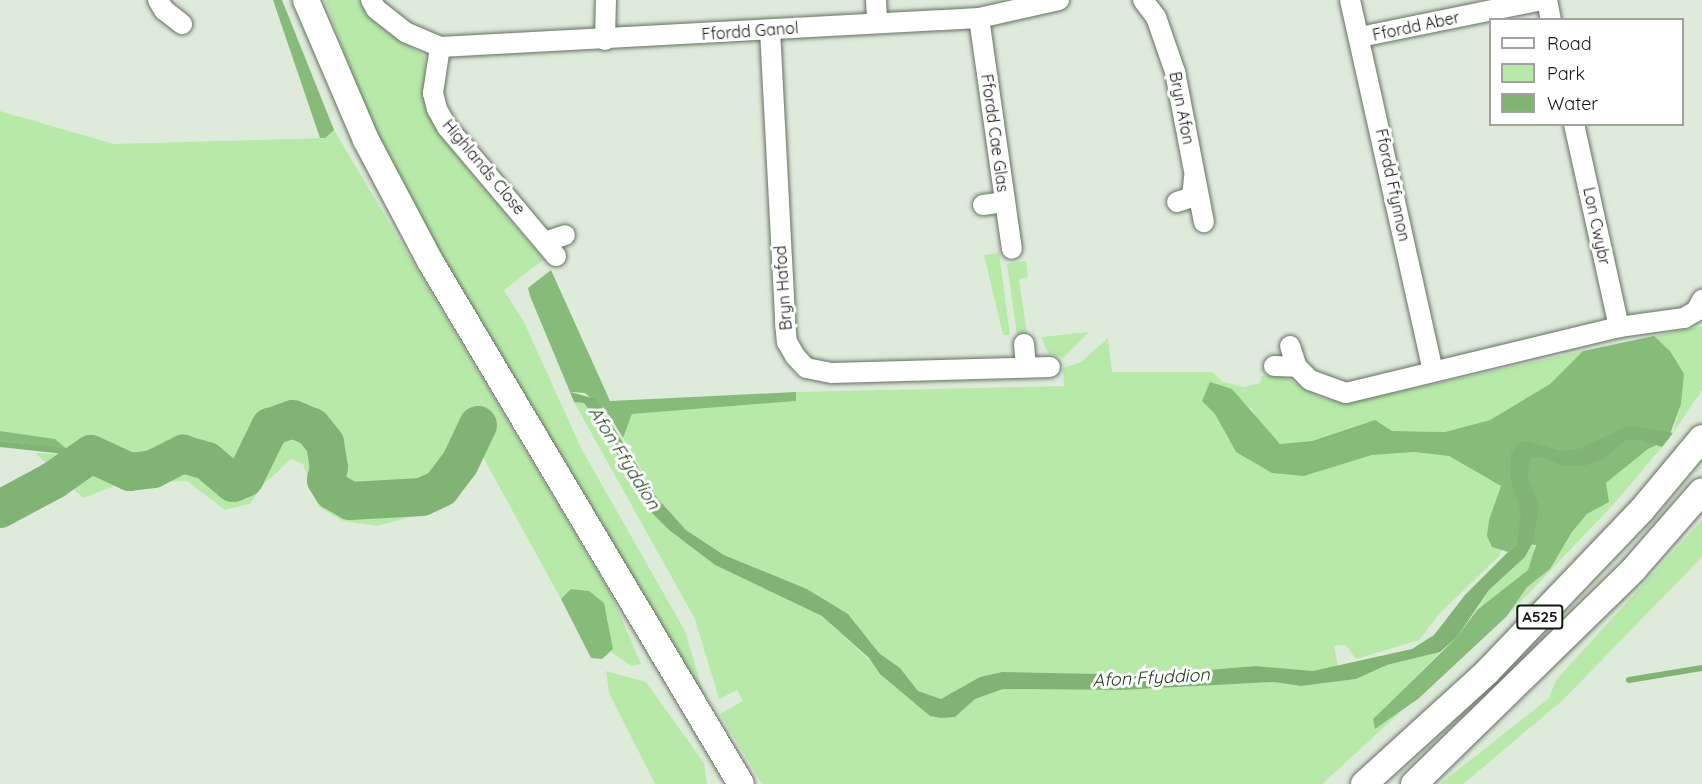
<!DOCTYPE html>
<style>
body{margin:0}
#map{position:relative;width:1702px;height:784px;overflow:hidden;background:#deebdb;font-family:Quicksand,sans-serif}
div>[style]{position:absolute}
.green>*{inset:0;background:#b7eaa9}
.forest>*{inset:0;background:#87bb7a}
.water>*{inset:0;background:#81b474}
.stream>*{height:6px;margin:-3px;padding:0 3px;transform-origin:3px;border-radius:3px;background:#81b474}
.river>*{height:38px;margin:-19px;padding:0 19px;transform-origin:19px;border-radius:19px;background:#81b474}
.roads{filter:drop-shadow(0 0 2px #657062) drop-shadow(0 0 2px #657062)}
.minor>*{height:20px;margin:-10px;padding:0 10px;transform-origin:10px;border-radius:10px;background:#fff}
.major>*{height:26px;margin:-13px;padding:0 13px;transform-origin:13px;border-radius:13px;background:#fff}
span{translate:-50% -50%;white-space:nowrap;text-align:center;line-height:1.15;-webkit-text-stroke:6px #fff;paint-order:stroke}
.shield-label span{padding:2px 4px;background:#fff;border:2px solid;border-radius:4px;-webkit-text-stroke-width:0}
.shield-label{font-size:15px;color:#121711;font-weight:700}
.street-label{font-size:16px;color:#121711}
.water-label{font-size:18px;color:#183b0e;font-style:italic}
.legend{position:absolute;left:1489px;top:18px;width:195px;height:108px;box-sizing:border-box;background:#fff;border:2px solid #a0a2a0;margin:0;padding:8px 10px;list-style:none;font-size:18px;color:#121711}
.legend li{display:flex;align-items:center;gap:12px;height:30px}
.legend b{width:30px;border:2px solid #a0a2a0}
</style>
<div id="map">
<div class="green">
<div style="clip-path:polygon(325px 0,359px 0,383px 29px,424px 56px,429px 114px,438px 133px,543px 260px,504px 290px,524px 322px,582px 450px,685px 631px,705px 699px,443px 260px,370px 122px)"></div>
<div style="clip-path:polygon(0 111px,114px 144px,324px 138px,334px 130px,612px 596px,641px 664px,632px 666px,612px 653px,608px 620px,589px 591px,572px 589px,561px 599px,483px 457px,466px 484px,443px 508px,377px 526px,343px 521px,319px 507px,303px 464px,291px 459px,262px 486px,250px 504px,225px 510px,187px 481px,119px 484px,83px 498px,62px 478px,87px 462px,131px 478px,152px 475px,177px 462px,186px 461px,199px 465px,231px 485px,238px 484px,249px 478px,278px 429px,293px 423px,307px 428px,323px 448px,323px 486px,333px 497px,350px 505px,372px 504px,377px 509px,408px 506px,447px 490px,484px 442px,475px 419px,440px 482px,427px 491px,405px 496px,367px 496px,334px 486px,327px 438px,313px 420px,293px 413px,269px 424px,243px 476px,234px 480px,205px 456px,172px 452px,147px 465px,131px 467px,90px 452px,67px 449px,55px 439px,0 431px)"></div>
<div style="clip-path:polygon(999px 253px,1010px 335px,1003px 335px,984px 255px)"></div>
<div style="clip-path:polygon(1026px 261px,1028px 277px,1019px 279px,1027px 334px,1017px 335px,1007px 264px)"></div>
<div style="clip-path:polygon(1702px 326px,1702px 390px,1673px 433px,1681px 404px,1670px 351px,1654px 336px)"></div>
<div style="clip-path:polygon(1089px 332px,1063px 358px,1048px 353px,1041px 337px)"></div>
<div style="clip-path:polygon(1108px 338px,1112px 372px,1212px 372px,1223px 382px,1244px 387px,1260px 383px,1262px 376px,1281px 375px,1323px 399px,1349px 403px,1583px 351px,1550px 384px,1490px 420px,1445px 432px,1392px 431px,1375px 420px,1312px 441px,1280px 444px,1259px 424px,1251px 408px,1202px 401px,1215px 414px,1236px 452px,1304px 476px,1372px 455px,1414px 452px,1449px 456px,1501px 486px,1508px 509px,1509px 533px,1500px 555px,1440px 613px,1419px 640px,1356px 659px,1346px 645px,1334px 646px,1338px 667px,1313px 671px,1256px 666px,1147px 675px,1002px 672px,941px 699px,918px 691px,900px 668px,879px 653px,848px 614px,807px 589px,724px 555px,686px 530px,658px 499px,623px 438px,632px 414px,796px 401px,796px 392px,1064px 386px,1063px 368px,1081px 362px)"></div>
<div style="clip-path:polygon(574px 402px,584px 403px,597px 420px,635px 485px,669px 530px,715px 565px,822px 616px,930px 716px,955px 717px,975px 699px,1003px 689px,1122px 690px,1274px 682px,1301px 686px,1356px 679px,1387px 665px,1440px 652px,1373px 719px,1375px 728px,1402px 711px,1322px 784px,762px 784px,720px 714px,743px 701px,737px 690px,719px 699px,695px 619px)"></div>
<div style="clip-path:polygon(1668px 440px,1613px 505px,1506px 617px,1527px 586px,1550px 569px,1572px 532px,1587px 514px,1608px 502px,1606px 483px,1648px 449px)"></div>
<div style="clip-path:polygon(35px 453px,78px 455px,56px 472px)"></div>
<div style="clip-path:polygon(1702px 520px,1702px 557px,1563px 700px,1463px 784px,1440px 784px,1549px 698px,1556px 680px)"></div>
<div style="clip-path:polygon(1533px 542px,1536px 555px,1528px 570px,1477px 610px,1489px 590px,1525px 557px)"></div>
<div style="clip-path:polygon(606px 671px,646px 682px,704px 763px,707px 784px,655px 784px,609px 693px)"></div>
</div>
<div class="forest">
<div style="clip-path:polygon(273px 0,282px 0,334px 130px,325px 138px,320px 138px)"></div>
<div style="clip-path:polygon(551px 270px,610px 401px,796px 392px,796px 401px,632px 414px,623px 438px,609px 415px,585px 393px,570px 392px,530px 296px,528px 288px)"></div>
<div style="clip-path:polygon(1654px 336px,1670px 351px,1684px 374px,1681px 404px,1668px 440px,1648px 449px,1606px 483px,1609px 502px,1587px 514px,1572px 532px,1550px 569px,1527px 587px,1506px 617px,1418px 699px,1375px 729px,1373px 719px,1457px 637px,1477px 610px,1528px 570px,1536px 545px,1517px 543px,1508px 552px,1492px 547px,1487px 536px,1489px 520px,1501px 486px,1449px 456px,1414px 452px,1372px 455px,1304px 476px,1272px 473px,1236px 452px,1215px 414px,1202px 401px,1210px 382px,1232px 389px,1280px 444px,1312px 441px,1375px 420px,1392px 431px,1445px 432px,1490px 420px,1550px 384px,1583px 351px)"></div>
<div style="clip-path:polygon(0 431px,55px 439px,67px 449px,0 441px)"></div>
<div style="clip-path:polygon(571px 589px,589px 591px,604px 603px,613px 649px,602px 659px,591px 658px,561px 599px)"></div>
</div>
<div class="water">
<div style="clip-path:polygon(570px 392px,596px 399px,658px 499px,686px 530px,724px 555px,807px 589px,848px 614px,879px 653px,900px 668px,918px 691px,941px 699px,980px 677px,1002px 672px,1147px 675px,1256px 666px,1313px 671px,1412px 649px,1434px 635px,1465px 595px,1517px 543px,1521px 512px,1510px 477px,1511px 453px,1519px 443px,1527px 441px,1562px 451px,1579px 449px,1629px 425px,1673px 433px,1662px 447px,1641px 440px,1626px 440px,1604px 459px,1583px 466px,1564px 466px,1540px 457px,1531px 458px,1527px 475px,1539px 507px,1533px 542px,1525px 557px,1489px 590px,1457px 637px,1440px 652px,1387px 665px,1356px 679px,1301px 686px,1274px 682px,1122px 690px,1003px 689px,975px 699px,955px 717px,941px 718px,930px 716px,880px 674px,869px 658px,822px 616px,715px 565px,669px 530px,652px 513px,597px 420px,584px 403px,574px 402px)"></div>
</div>
<div class="stream">
<div style="left:0;top:444px;width:92px;rotate:6.3deg"></div>
<div style="left:1629px;top:680px;width:74px;rotate:-9.3deg"></div>
</div>
<div class="river">
<div style="left:0;top:509px;width:61px;rotate:-28.2deg"></div>
<div style="left:54px;top:480px;width:45px;rotate:-35.1deg"></div>
<div style="left:91px;top:454px;width:43px;rotate:24.8deg"></div>
<div style="left:130px;top:472px;width:23px;rotate:-7deg"></div>
<div style="left:153px;top:469px;width:34px;rotate:-27deg"></div>
<div style="left:183px;top:454px;width:25px;rotate:16deg"></div>
<div style="left:207px;top:461px;width:34px;rotate:40deg"></div>
<div style="left:233px;top:483px;width:13px;rotate:-23deg"></div>
<div style="left:245px;top:478px;width:57px;rotate:-63.9deg"></div>
<div style="left:270px;top:427px;width:24px;rotate:-19deg"></div>
<div style="left:293px;top:419px;width:21px;rotate:23deg"></div>
<div style="left:312px;top:427px;width:21px;rotate:51deg"></div>
<div style="left:325px;top:443px;width:24px;rotate:81deg"></div>
<div style="left:329px;top:467px;width:13px;rotate:103deg"></div>
<div style="left:326px;top:480px;width:13px;rotate:58deg"></div>
<div style="left:333px;top:491px;width:20px;rotate:30deg"></div>
<div style="left:350px;top:501px;width:72px;rotate:-3.2deg"></div>
<div style="left:422px;top:497px;width:21px;rotate:-25deg"></div>
<div style="left:441px;top:488px;width:31px;rotate:-53deg"></div>
<div style="left:460px;top:463px;width:42px;rotate:-64.7deg"></div>
</div>
<div class="roads">
<div class="minor">
<div style="left:158px;top:0;width:12px;rotate:59deg"></div>
<div style="left:164px;top:10px;width:23px;rotate:38deg"></div>
<div style="left:371px;top:0;width:10px;rotate:61deg"></div>
<div style="left:376px;top:9px;width:37px;rotate:38deg"></div>
<div style="left:405px;top:32px;width:38px;rotate:23deg"></div>
<div style="left:440px;top:47px;width:47px;rotate:98.7deg"></div>
<div style="left:433px;top:93px;width:16px;rotate:76deg"></div>
<div style="left:437px;top:109px;width:21px;rotate:61deg"></div>
<div style="left:447px;top:127px;width:169px;rotate:49.8deg"></div>
<div style="left:876px;top:0;width:21px;rotate:87deg"></div>
<div style="left:1143px;top:0;width:21px;rotate:53deg"></div>
<div style="left:1156px;top:17px;width:58px;rotate:70.9deg"></div>
<div style="left:1175px;top:72px;width:153px;rotate:79.1deg"></div>
<div style="left:1350px;top:0;width:380px;rotate:77.4deg"></div>
<div style="left:1547px;top:0;width:20px;rotate:79deg"></div>
<div style="left:979px;top:18px;width:233px;rotate:81.9deg"></div>
<div style="left:770px;top:30px;width:291px;rotate:87deg"></div>
<div style="left:785px;top:321px;width:21px;rotate:85deg"></div>
<div style="left:787px;top:342px;width:16px;rotate:60deg"></div>
<div style="left:795px;top:356px;width:16px;rotate:47deg"></div>
<div style="left:806px;top:368px;width:26px;rotate:11deg"></div>
<div style="left:832px;top:373px;width:218px;rotate:-1.6deg"></div>
<div style="left:1360px;top:37px;width:186px;rotate:-11.5deg"></div>
<div style="left:605px;top:40px;width:40px;rotate:-88.6deg"></div>
<div style="left:440px;top:47px;width:540px;rotate:-3.08deg"></div>
<div style="left:979px;top:18px;width:82px;rotate:-12.7deg"></div>
<div style="left:1574px;top:124px;width:208px;rotate:77.5deg"></div>
<div style="left:1177px;top:202px;width:16px;rotate:-18deg"></div>
<div style="left:1192px;top:197px;width:20px;rotate:-84deg"></div>
<div style="left:983px;top:205px;width:21px;rotate:-8deg"></div>
<div style="left:545px;top:242px;width:21px;rotate:-19deg"></div>
<div style="left:1024px;top:344px;width:23px;rotate:85deg"></div>
<div style="left:1290px;top:346px;width:22px;rotate:72deg"></div>
<div style="left:1297px;top:367px;width:18px;rotate:45deg"></div>
<div style="left:1310px;top:380px;width:38px;rotate:20deg"></div>
<div style="left:1346px;top:393px;width:281px;rotate:-13.6deg"></div>
<div style="left:1619px;top:327px;width:66px;rotate:-7.9deg"></div>
<div style="left:1684px;top:318px;width:14px;rotate:-30deg"></div>
<div style="left:1696px;top:311px;width:13px;rotate:-61deg"></div>
<div style="left:1274px;top:366px;width:23px;rotate:2deg"></div>
</div>
<div class="major">
<div style="left:306px;top:0;width:152px;rotate:66.8deg"></div>
<div style="left:366px;top:140px;width:137px;rotate:62.1deg"></div>
<div style="left:430px;top:261px;width:608px;rotate:59.26deg"></div>
<div style="left:1364px;top:784px;width:166px;rotate:-42.3deg"></div>
<div style="left:1487px;top:672px;width:223px;rotate:-46.3deg"></div>
<div style="left:1641px;top:511px;width:95px;rotate:-50.1deg"></div>
<div style="left:1414px;top:784px;width:308px;rotate:-44.3deg"></div>
<div style="left:1634px;top:569px;width:103px;rotate:-48.9deg"></div>
</div>
</div>
<div class="shield-label">
<span style="left:1540px;top:617px">A525</span>
</div>
<div class="street-label">
<span style="left:1416px;top:26px;rotate:-12deg">Ffordd Aber</span>
<span style="left:750px;top:31px;rotate:-4deg">Ffordd Ganol</span>
<span style="left:1182px;top:108px;rotate:79deg">Bryn Afon</span>
<span style="left:995px;top:133px;rotate:82deg">Ffordd Cae Glas</span>
<span style="left:484px;top:167px;rotate:50deg">Highlands Close</span>
<span style="left:1393px;top:185px;rotate:78deg">Ffordd Ffynnon</span>
<span style="left:1597px;top:226px;rotate:78deg">Lon Cwybr</span>
<span style="left:783px;top:288px;rotate:-94deg">Bryn Hafod</span>
</div>
<div class="water-label">
<span style="left:624px;top:458px;rotate:58deg">Afon Ffyddion</span>
<span style="left:1151px;top:678px;rotate:-3deg">Afon Ffyddion</span>
</div>
<ul class="legend">
<li><b style="height:8px;background:#fff"></b>Road</li>
<li><b style="height:16px;background:#b7eaa9"></b>Park</li>
<li><b style="height:16px;background:#81b474"></b>Water</li>
</ul>
</div>
